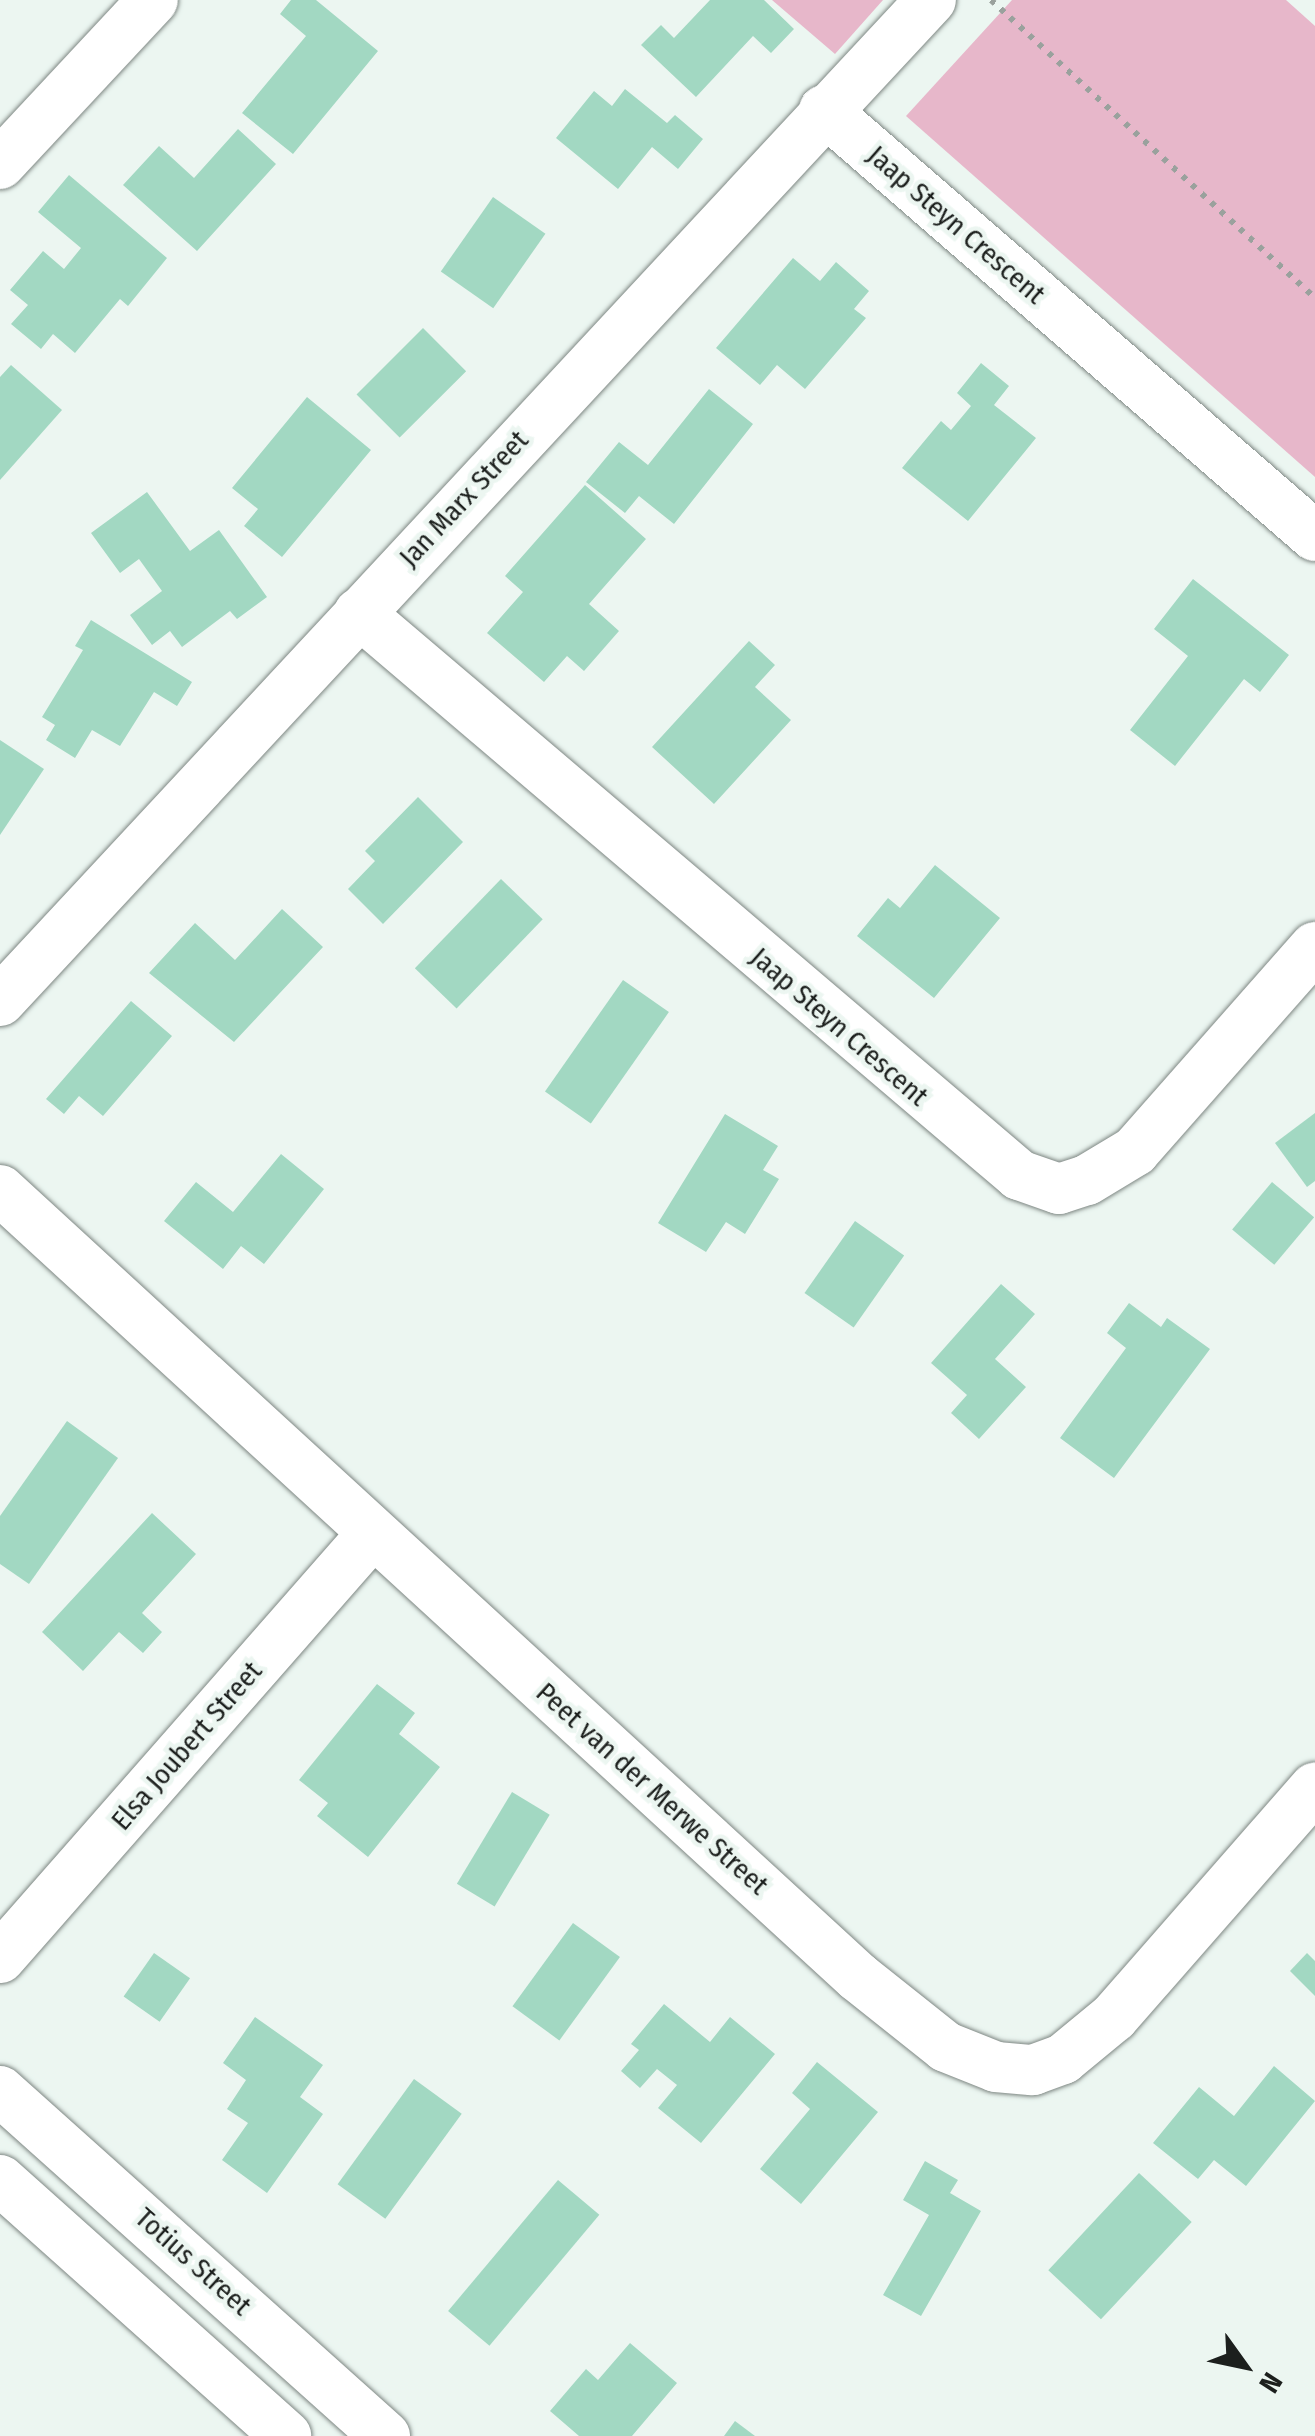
<!DOCTYPE html>
<style>
body{margin:0}
#map{position:relative;width:1315px;height:2436px;overflow:hidden;background:#ecf6f1;font-family:"Fira Sans Condensed",sans-serif}
div>[style]{position:absolute}
.green>*{inset:0;background:#e7b7ca}
.building>*{inset:0;background:#a2d8c2;transform-origin:0 0}
.path>*{height:6px;margin-top:-3px;transform-origin:0;background:repeating-linear-gradient(90deg,#9aa19d 0 5px,transparent 0 13px)}
.roads{filter:drop-shadow(0 0 2px #7e8783) drop-shadow(0 0 2px #7e8783)}
.minor>*{height:50px;margin:-25px;padding:0 25px;transform-origin:25px;border-radius:25px;background:#fff}
span{translate:-50% -50%;white-space:nowrap;text-align:center;line-height:1.15;-webkit-text-stroke:9px #ecf6f1;paint-order:stroke}
.street-label{font-size:28px;color:#1c1f1d}
.north{position:absolute;left:1195px;top:2316px;width:100px;height:100px;-webkit-text-stroke:8px #ecf6f1;paint-order:stroke;rotate:123deg;font-size:28px;font-weight:700;line-height:40px;text-align:center;color:#1c1f1d}
.north::after{content:'';display:block;margin:auto;width:35px;height:45px;background:#1c1f1d;clip-path:polygon(50% 0,100% 100%,50% 72%,0 100%)}
</style>
<div id="map">
<div class="green">
<div style="clip-path:polygon(772px 0,883px 0,835px 54px)"></div>
<div style="clip-path:polygon(1012px 0,1286px 0,1315px 26px,1315px 477px,906px 116px)"></div>
</div>
<div class="building">
<div style="clip-path:polygon(291px 0,316px 0,378px 51px,293px 154px,242px 113px,306px 36px,280px 14px)"></div>
<div style="clip-path:polygon(710px 0,764px 0,794px 29px,771px 53px,753px 36px,696px 97px,641px 45px,661px 25px,674px 38px)"></div>
<div style="clip-path:polygon(625px 89px,667px 123px,675px 115px,703px 139px,678px 169px,652px 147px,618px 189px,556px 138px,594px 91px,612px 106px)"></div>
<div style="clip-path:polygon(238px 129px,276px 164px,197px 251px,123px 185px,159px 146px,194px 178px)"></div>
<div style="clip-path:polygon(69px 175px,167px 258px,128px 306px,120px 299px,75px 353px,53px 334px,41px 349px,11px 324px,28px 305px,10px 290px,43px 251px,64px 269px,81px 248px,38px 212px)"></div>
<div style="left:493px;top:197px;width:64px;height:91px;rotate:35deg"></div>
<div style="clip-path:polygon(793px 258px,820px 281px,836px 262px,869px 291px,854px 309px,866px 318px,805px 389px,777px 365px,760px 385px,716px 348px)"></div>
<div style="left:423px;top:328px;width:61px;height:94px;rotate:45deg"></div>
<div style="clip-path:polygon(981px 363px,1009px 386px,994px 405px,1036px 438px,968px 521px,902px 468px,941px 421px,951px 430px,971px 406px,957px 393px)"></div>
<div style="clip-path:polygon(11px 365px,62px 410px,0 480px,0 377px)"></div>
<div style="clip-path:polygon(709px 389px,753px 424px,674px 524px,639px 496px,625px 513px,586px 482px,619px 442px,648px 465px)"></div>
<div style="clip-path:polygon(307px 397px,371px 450px,282px 557px,244px 526px,258px 509px,232px 488px)"></div>
<div style="clip-path:polygon(585px 485px,646px 539px,589px 604px,619px 631px,584px 671px,567px 656px,544px 682px,487px 633px,523px 592px,505px 576px)"></div>
<div style="clip-path:polygon(147px 492px,190px 551px,219px 530px,267px 597px,237px 619px,230px 611px,182px 647px,170px 631px,152px 645px,130px 615px,162px 591px,139px 559px,120px 573px,91px 533px)"></div>
<div style="clip-path:polygon(1193px 579px,1289px 655px,1260px 692px,1244px 679px,1175px 766px,1130px 730px,1188px 656px,1154px 629px)"></div>
<div style="clip-path:polygon(91px 620px,192px 682px,177px 706px,154px 692px,120px 746px,92px 730px,75px 758px,46px 740px,55px 725px,42px 717px,83px 650px,75px 646px)"></div>
<div style="clip-path:polygon(749px 641px,775px 665px,755px 687px,791px 720px,714px 804px,652px 747px)"></div>
<div style="clip-path:polygon(0 740px,44px 769px,0 835px)"></div>
<div style="clip-path:polygon(418px 797px,463px 842px,383px 924px,348px 889px,375px 861px,365px 851px)"></div>
<div style="clip-path:polygon(935px 865px,1000px 918px,934px 998px,857px 936px,888px 898px,900px 908px)"></div>
<div style="left:501px;top:879px;width:58px;height:124px;rotate:44deg"></div>
<div style="clip-path:polygon(282px 909px,323px 947px,234px 1042px,149px 973px,195px 923px,235px 960px)"></div>
<div style="left:623px;top:980px;width:56px;height:136px;rotate:35deg"></div>
<div style="clip-path:polygon(131px 1001px,172px 1036px,103px 1116px,79px 1096px,64px 1114px,46px 1099px)"></div>
<div style="clip-path:polygon(1315px 1113px,1315px 1181px,1307px 1187px,1275px 1143px)"></div>
<div style="clip-path:polygon(725px 1114px,778px 1146px,763px 1170px,779px 1179px,745px 1234px,726px 1222px,706px 1252px,658px 1223px)"></div>
<div style="clip-path:polygon(281px 1154px,324px 1189px,264px 1264px,241px 1246px,223px 1269px,164px 1221px,196px 1182px,233px 1212px)"></div>
<div style="left:1272px;top:1182px;width:55px;height:62px;rotate:40deg"></div>
<div style="left:855px;top:1221px;width:60px;height:88px;rotate:35deg"></div>
<div style="clip-path:polygon(1001px 1284px,1035px 1314px,995px 1359px,1026px 1387px,979px 1439px,951px 1413px,967px 1395px,931px 1363px)"></div>
<div style="clip-path:polygon(1129px 1303px,1161px 1327px,1167px 1318px,1210px 1349px,1114px 1478px,1060px 1438px,1126px 1348px,1107px 1333px)"></div>
<div style="clip-path:polygon(67px 1421px,118px 1458px,29px 1584px,0 1564px,0 1516px)"></div>
<div style="clip-path:polygon(152px 1513px,196px 1554px,142px 1613px,162px 1632px,143px 1653px,119px 1632px,83px 1671px,42px 1632px)"></div>
<div style="clip-path:polygon(377px 1684px,415px 1713px,399px 1734px,440px 1767px,368px 1857px,317px 1816px,328px 1803px,299px 1780px)"></div>
<div style="left:512px;top:1792px;width:44px;height:107px;rotate:31deg"></div>
<div style="left:573px;top:1923px;width:58px;height:103px;rotate:36deg"></div>
<div style="left:154px;top:1953px;width:44px;height:53px;rotate:35deg"></div>
<div style="clip-path:polygon(1307px 1953px,1315px 1961px,1315px 1996px,1290px 1971px)"></div>
<div style="clip-path:polygon(664px 2004px,710px 2042px,730px 2017px,775px 2054px,701px 2143px,658px 2108px,677px 2085px,657px 2069px,640px 2088px,621px 2071px,639px 2050px,631px 2044px)"></div>
<div style="clip-path:polygon(255px 2017px,323px 2065px,300px 2097px,323px 2114px,267px 2193px,222px 2160px,248px 2123px,227px 2109px,246px 2080px,223px 2063px)"></div>
<div style="clip-path:polygon(817px 2062px,878px 2112px,801px 2204px,760px 2169px,810px 2109px,792px 2093px)"></div>
<div style="clip-path:polygon(1274px 2066px,1315px 2101px,1246px 2186px,1214px 2160px,1198px 2179px,1153px 2143px,1199px 2087px,1234px 2116px)"></div>
<div style="left:414px;top:2079px;width:59px;height:130px;rotate:36deg"></div>
<div style="clip-path:polygon(925px 2161px,958px 2180px,950px 2193px,981px 2211px,921px 2316px,883px 2295px,929px 2215px,903px 2200px)"></div>
<div style="left:1139px;top:2173px;width:72px;height:133px;rotate:43deg"></div>
<div style="left:558px;top:2180px;width:54px;height:171px;rotate:40deg"></div>
<div style="clip-path:polygon(630px 2343px,677px 2383px,632px 2436px,579px 2436px,550px 2411px,586px 2369px,598px 2380px)"></div>
<div style="clip-path:polygon(735px 2421px,755px 2436px,724px 2436px)"></div>
</div>
<div class="path">
<div style="left:991px;top:0;width:440px;rotate:42.6deg"></div>
</div>
<div class="roads">
<div class="minor">
<div style="left:824px;top:110px;width:650px;rotate:40.95deg"></div>
<div style="left:0;top:164px;width:224px;rotate:-47deg"></div>
<div style="left:359px;top:613px;width:867px;rotate:40.41deg"></div>
<div style="left:1019px;top:1175px;width:42px;rotate:19.3deg"></div>
<div style="left:1059px;top:1189px;width:29px;rotate:-18deg"></div>
<div style="left:1087px;top:1180px;width:56px;rotate:-31.1deg"></div>
<div style="left:1135px;top:1151px;width:272px;rotate:-48.6deg"></div>
<div style="left:0;top:1001px;width:1367px;rotate:-47.08deg"></div>
<div style="left:0;top:1190px;width:1164px;rotate:42.53deg"></div>
<div style="left:858px;top:1977px;width:112px;rotate:38.5deg"></div>
<div style="left:946px;top:2047px;width:54px;rotate:21.8deg"></div>
<div style="left:996px;top:2067px;width:37px;rotate:5deg"></div>
<div style="left:1033px;top:2070px;width:32px;rotate:-20deg"></div>
<div style="left:1063px;top:2059px;width:66px;rotate:-39.5deg"></div>
<div style="left:1114px;top:2017px;width:305px;rotate:-48.8deg"></div>
<div style="left:0;top:1958px;width:565px;rotate:-48.73deg"></div>
<div style="left:0;top:2091px;width:517px;rotate:41.86deg"></div>
<div style="left:0;top:2180px;width:384px;rotate:41.8deg"></div>
</div>
</div>
<div class="street-label">
<span style="left:956px;top:225px;rotate:41deg">Jaap Steyn Crescent</span>
<span style="left:464px;top:499px;rotate:-47deg">Jan Marx Street</span>
<span style="left:839px;top:1027px;rotate:41deg">Jaap Steyn Crescent</span>
<span style="left:187px;top:1746px;rotate:-49deg">Elsa Joubert Street</span>
<span style="left:652px;top:1789px;rotate:42deg">Peet van der Merwe Street</span>
<span style="left:193px;top:2262px;rotate:42deg">Totius Street</span>
</div>
<div class="north">N</div>
</div>
